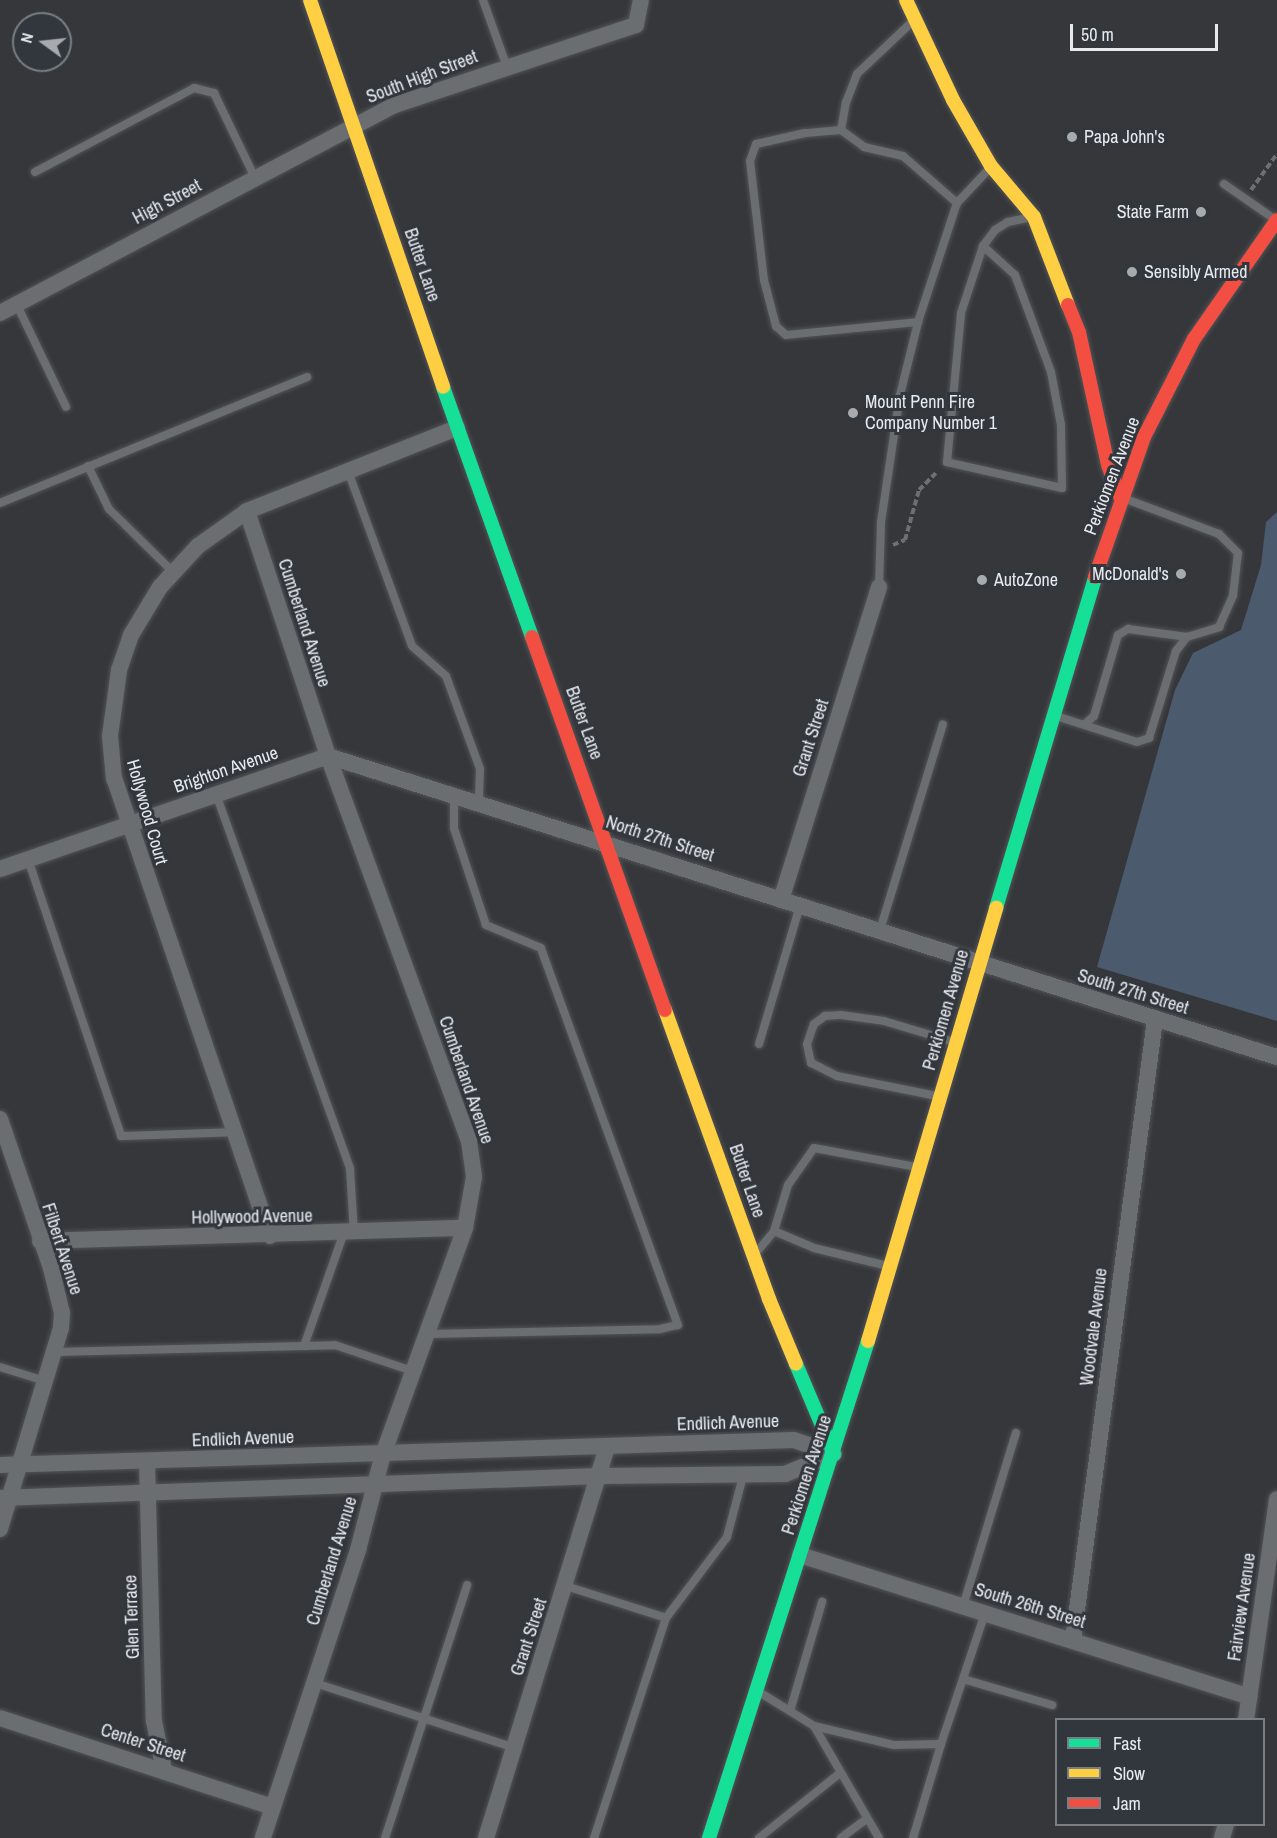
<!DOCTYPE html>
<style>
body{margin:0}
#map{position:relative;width:1277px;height:1838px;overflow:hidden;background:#35373a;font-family:"Archivo Narrow",sans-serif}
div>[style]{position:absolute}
.forest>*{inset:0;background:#4b5a6d}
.path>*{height:4px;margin-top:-2px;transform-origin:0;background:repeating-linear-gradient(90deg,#6d6f72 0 6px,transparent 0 9px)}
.roads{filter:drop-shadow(0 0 2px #525356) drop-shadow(0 0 2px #525356)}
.lane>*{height:8px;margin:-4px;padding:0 4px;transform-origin:4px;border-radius:4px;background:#6b6e71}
.street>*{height:16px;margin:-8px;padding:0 8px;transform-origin:8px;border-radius:8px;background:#6b6e71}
.fast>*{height:14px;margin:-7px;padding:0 7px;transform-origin:7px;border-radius:7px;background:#16e098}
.slow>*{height:14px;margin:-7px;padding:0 7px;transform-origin:7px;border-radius:7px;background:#ffcf43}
.jam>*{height:14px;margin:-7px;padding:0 7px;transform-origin:7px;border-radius:7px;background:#f24e42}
.dots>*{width:16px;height:16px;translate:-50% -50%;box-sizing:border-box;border:3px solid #32363d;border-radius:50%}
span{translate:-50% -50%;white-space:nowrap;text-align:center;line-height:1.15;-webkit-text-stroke:6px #32363d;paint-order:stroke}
.street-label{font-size:18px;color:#e6e9ed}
.poi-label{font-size:18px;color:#e6e9ed}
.left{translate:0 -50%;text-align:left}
.right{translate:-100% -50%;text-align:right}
.legend{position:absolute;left:1055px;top:1718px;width:210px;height:108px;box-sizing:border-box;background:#32363d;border:2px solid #7a7e83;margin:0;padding:8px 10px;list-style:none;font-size:18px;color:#e6e9ed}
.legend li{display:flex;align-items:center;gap:12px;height:30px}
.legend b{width:30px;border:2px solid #7a7e83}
.north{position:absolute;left:12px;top:12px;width:60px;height:60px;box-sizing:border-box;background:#32363d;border:2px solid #7a7e83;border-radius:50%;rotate:285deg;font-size:16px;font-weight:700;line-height:24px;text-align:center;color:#e6e9ed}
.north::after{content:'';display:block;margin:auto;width:21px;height:27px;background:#a8abae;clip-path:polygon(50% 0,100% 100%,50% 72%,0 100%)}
.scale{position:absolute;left:1070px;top:24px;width:148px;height:27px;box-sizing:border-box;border:3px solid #e6e9ed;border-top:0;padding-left:8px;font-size:18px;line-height:21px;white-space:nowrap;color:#e6e9ed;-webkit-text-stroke:4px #32363d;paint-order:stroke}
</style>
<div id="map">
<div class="forest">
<div style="clip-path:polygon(1277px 512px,1277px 1021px,1097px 967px,1175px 690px,1193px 653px,1241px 630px,1261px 565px,1266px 522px)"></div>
</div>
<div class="path">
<div style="left:1251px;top:190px;width:44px;rotate:-54.2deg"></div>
<div style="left:893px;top:545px;width:13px;rotate:-23deg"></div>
<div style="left:905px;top:540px;width:52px;rotate:-74.4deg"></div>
<div style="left:919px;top:490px;width:27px;rotate:-45deg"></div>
</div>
<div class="roads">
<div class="lane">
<div style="left:483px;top:0;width:71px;rotate:70.3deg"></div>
<div style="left:913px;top:21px;width:77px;rotate:136.6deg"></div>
<div style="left:857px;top:74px;width:30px;rotate:111deg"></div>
<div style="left:846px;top:102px;width:28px;rotate:100deg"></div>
<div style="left:841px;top:130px;width:29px;rotate:36deg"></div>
<div style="left:864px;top:147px;width:40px;rotate:13deg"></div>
<div style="left:903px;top:156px;width:72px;rotate:41deg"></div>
<div style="left:841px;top:130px;width:36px;rotate:175deg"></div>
<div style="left:805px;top:133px;width:50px;rotate:167.3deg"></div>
<div style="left:756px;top:144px;width:18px;rotate:109deg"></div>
<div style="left:750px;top:161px;width:120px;rotate:83.3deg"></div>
<div style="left:764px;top:280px;width:48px;rotate:75.4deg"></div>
<div style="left:776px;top:326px;width:13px;rotate:42deg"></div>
<div style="left:786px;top:335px;width:133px;rotate:-5.6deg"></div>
<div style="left:35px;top:172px;width:180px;rotate:-27.8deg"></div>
<div style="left:194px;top:88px;width:21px;rotate:14deg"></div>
<div style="left:214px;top:93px;width:94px;rotate:64.2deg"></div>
<div style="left:1224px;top:184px;width:60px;rotate:34.8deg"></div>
<div style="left:983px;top:246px;width:43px;rotate:42.2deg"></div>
<div style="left:1015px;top:275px;width:103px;rotate:69.6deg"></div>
<div style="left:1051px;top:372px;width:54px;rotate:79.3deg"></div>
<div style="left:1061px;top:425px;width:63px;rotate:89.1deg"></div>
<div style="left:1062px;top:488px;width:118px;rotate:-167.3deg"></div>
<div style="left:947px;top:462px;width:150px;rotate:-84.6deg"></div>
<div style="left:961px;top:313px;width:71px;rotate:-71.8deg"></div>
<div style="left:983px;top:246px;width:20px;rotate:-53deg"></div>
<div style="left:995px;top:230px;width:15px;rotate:-32deg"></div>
<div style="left:1008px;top:222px;width:24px;rotate:-12deg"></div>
<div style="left:17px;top:305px;width:113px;rotate:64.3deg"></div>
<div style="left:88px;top:466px;width:48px;rotate:64deg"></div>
<div style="left:109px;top:509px;width:90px;rotate:44.5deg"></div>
<div style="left:348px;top:471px;width:186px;rotate:69.9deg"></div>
<div style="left:412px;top:646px;width:45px;rotate:41.4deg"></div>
<div style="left:446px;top:676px;width:99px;rotate:69.9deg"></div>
<div style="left:480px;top:769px;width:33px;rotate:92deg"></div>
<div style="left:0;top:503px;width:332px;rotate:-22.3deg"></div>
<div style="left:879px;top:587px;width:65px;rotate:-88.2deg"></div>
<div style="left:881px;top:522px;width:128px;rotate:-81.5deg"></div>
<div style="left:900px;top:395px;width:75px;rotate:-76.1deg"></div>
<div style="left:918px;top:322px;width:125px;rotate:-71.9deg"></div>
<div style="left:957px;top:203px;width:47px;rotate:-46.7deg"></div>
<div style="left:1056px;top:716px;width:85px;rotate:17.8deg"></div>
<div style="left:1137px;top:742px;width:13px;rotate:-18deg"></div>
<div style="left:1149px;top:738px;width:91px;rotate:-72.8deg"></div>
<div style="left:1176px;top:651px;width:18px;rotate:-52deg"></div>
<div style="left:1085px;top:724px;width:12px;rotate:-42deg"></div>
<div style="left:1094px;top:716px;width:84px;rotate:-73.5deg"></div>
<div style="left:1118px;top:635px;width:12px;rotate:-31deg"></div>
<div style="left:1128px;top:629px;width:60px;rotate:7.7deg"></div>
<div style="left:1187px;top:637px;width:34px;rotate:-17deg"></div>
<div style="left:1219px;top:627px;width:35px;rotate:-66deg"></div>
<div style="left:1233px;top:595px;width:42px;rotate:-83.2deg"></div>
<div style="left:1238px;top:553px;width:27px;rotate:-135deg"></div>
<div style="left:1219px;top:534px;width:103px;rotate:-159.4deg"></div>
<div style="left:216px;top:794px;width:398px;rotate:70.3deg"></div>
<div style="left:350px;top:1169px;width:63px;rotate:86.4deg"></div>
<div style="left:28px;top:859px;width:292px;rotate:71.4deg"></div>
<div style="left:121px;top:1136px;width:113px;rotate:-2deg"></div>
<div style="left:880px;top:930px;width:215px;rotate:-73deg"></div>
<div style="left:759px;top:1044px;width:144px;rotate:-73.5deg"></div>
<div style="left:937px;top:1096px;width:102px;rotate:-168.7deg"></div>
<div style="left:837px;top:1076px;width:29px;rotate:-153deg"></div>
<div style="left:811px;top:1063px;width:19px;rotate:-102deg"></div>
<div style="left:807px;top:1044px;width:21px;rotate:-71deg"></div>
<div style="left:814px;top:1024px;width:14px;rotate:-36deg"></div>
<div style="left:825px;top:1016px;width:16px;rotate:-4deg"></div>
<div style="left:841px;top:1015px;width:43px;rotate:7.9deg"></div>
<div style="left:884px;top:1021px;width:73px;rotate:16.7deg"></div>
<div style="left:774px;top:1231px;width:43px;rotate:23deg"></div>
<div style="left:814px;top:1248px;width:76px;rotate:13.7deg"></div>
<div style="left:755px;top:1254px;width:30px;rotate:-50deg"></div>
<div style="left:774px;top:1231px;width:48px;rotate:-73.1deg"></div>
<div style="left:788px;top:1185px;width:45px;rotate:-54.9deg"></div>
<div style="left:814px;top:1148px;width:105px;rotate:10.5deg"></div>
<div style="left:428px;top:1334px;width:232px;rotate:-1.2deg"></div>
<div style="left:660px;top:1329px;width:18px;rotate:-13deg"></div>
<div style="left:678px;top:1325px;width:401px;rotate:-110deg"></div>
<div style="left:541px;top:948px;width:60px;rotate:-157.3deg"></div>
<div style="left:486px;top:925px;width:102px;rotate:-108.3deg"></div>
<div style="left:454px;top:828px;width:33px;rotate:-90deg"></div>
<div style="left:304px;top:1346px;width:118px;rotate:-70.6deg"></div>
<div style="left:54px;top:1352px;width:281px;rotate:-1.4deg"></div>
<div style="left:335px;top:1345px;width:84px;rotate:18.6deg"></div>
<div style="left:0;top:1367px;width:47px;rotate:17.3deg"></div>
<div style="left:566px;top:1586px;width:105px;rotate:17.7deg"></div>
<div style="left:963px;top:1606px;width:181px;rotate:-73deg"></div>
<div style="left:963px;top:1679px;width:93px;rotate:16.3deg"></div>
<div style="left:315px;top:1683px;width:210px;rotate:18deg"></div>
<div style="left:759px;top:1692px;width:65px;rotate:31.7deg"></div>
<div style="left:814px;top:1726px;width:129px;rotate:59.9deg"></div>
<div style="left:790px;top:1711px;width:114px;rotate:-73.6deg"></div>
<div style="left:814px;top:1726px;width:82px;rotate:13.4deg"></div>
<div style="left:894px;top:1745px;width:47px;rotate:-1.2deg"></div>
<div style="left:941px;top:1744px;width:138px;rotate:-71.4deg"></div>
<div style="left:385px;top:1838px;width:266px;rotate:-72deg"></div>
<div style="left:594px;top:1838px;width:231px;rotate:-71.9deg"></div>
<div style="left:666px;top:1618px;width:101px;rotate:-53deg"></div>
<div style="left:727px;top:1537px;width:67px;rotate:-75.3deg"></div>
<div style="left:759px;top:1838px;width:104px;rotate:-38.7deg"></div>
<div style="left:841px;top:1838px;width:30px;rotate:-37deg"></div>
<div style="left:913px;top:1838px;width:98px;rotate:-73.4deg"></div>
</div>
<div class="street">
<div style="left:0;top:313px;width:446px;rotate:-27.8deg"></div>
<div style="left:395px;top:105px;width:254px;rotate:-18.4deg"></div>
<div style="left:636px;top:25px;width:25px;rotate:-79deg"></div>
<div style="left:247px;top:511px;width:258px;rotate:71.7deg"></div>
<div style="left:328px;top:756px;width:410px;rotate:69.9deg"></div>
<div style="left:469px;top:1141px;width:36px;rotate:82deg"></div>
<div style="left:474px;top:1177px;width:52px;rotate:100deg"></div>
<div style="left:465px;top:1228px;width:240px;rotate:109.9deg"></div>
<div style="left:383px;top:1454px;width:99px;rotate:104.6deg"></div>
<div style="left:358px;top:1550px;width:303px;rotate:108.3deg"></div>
<div style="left:0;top:869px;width:347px;rotate:-19deg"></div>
<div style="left:328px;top:756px;width:996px;rotate:17.6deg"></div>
<div style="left:781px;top:900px;width:328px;rotate:-72.6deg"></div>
<div style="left:0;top:1119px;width:157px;rotate:71.1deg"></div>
<div style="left:51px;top:1268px;width:46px;rotate:76.3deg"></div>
<div style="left:62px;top:1313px;width:15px;rotate:94deg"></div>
<div style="left:61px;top:1328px;width:210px;rotate:106.9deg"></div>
<div style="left:270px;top:1236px;width:483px;rotate:-108.8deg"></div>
<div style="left:114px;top:779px;width:43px;rotate:-95.3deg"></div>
<div style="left:110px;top:736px;width:67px;rotate:-82.2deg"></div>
<div style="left:119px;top:670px;width:37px;rotate:-71deg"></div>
<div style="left:131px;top:635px;width:56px;rotate:-58.9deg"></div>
<div style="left:160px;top:587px;width:56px;rotate:-47.2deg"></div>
<div style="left:198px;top:546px;width:60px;rotate:-35.5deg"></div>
<div style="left:247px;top:511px;width:226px;rotate:-21.6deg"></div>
<div style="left:40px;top:1241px;width:425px;rotate:-1.8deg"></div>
<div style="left:147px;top:1462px;width:259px;rotate:88.5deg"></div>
<div style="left:154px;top:1721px;width:50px;rotate:78.5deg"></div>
<div style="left:0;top:1465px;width:794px;rotate:-1.8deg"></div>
<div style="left:794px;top:1440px;width:42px;rotate:19.3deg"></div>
<div style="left:0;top:1498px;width:599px;rotate:-2.1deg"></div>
<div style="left:599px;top:1476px;width:186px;rotate:-0.6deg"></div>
<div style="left:785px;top:1474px;width:53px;rotate:-22.2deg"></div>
<div style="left:800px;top:1555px;width:471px;rotate:17.5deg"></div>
<div style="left:1073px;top:1640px;width:625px;rotate:-82.47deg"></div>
<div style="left:0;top:1718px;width:287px;rotate:18.1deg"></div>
<div style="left:1246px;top:1720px;width:223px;rotate:-82deg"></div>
<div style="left:486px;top:1838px;width:408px;rotate:-72.8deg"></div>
<div style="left:1222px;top:1838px;width:15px;rotate:-74deg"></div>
</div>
<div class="fast">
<div style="left:443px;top:387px;width:265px;rotate:70.4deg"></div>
<div style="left:996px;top:908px;width:345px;rotate:-73.3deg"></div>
<div style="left:796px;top:1364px;width:98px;rotate:67.1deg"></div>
<div style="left:709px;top:1838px;width:522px;rotate:-72.26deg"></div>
</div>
<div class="slow">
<div style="left:310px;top:0;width:409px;rotate:71deg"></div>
<div style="left:906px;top:0;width:110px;rotate:64.8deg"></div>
<div style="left:953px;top:100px;width:76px;rotate:60.1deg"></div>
<div style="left:991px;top:166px;width:67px;rotate:49.9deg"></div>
<div style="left:1034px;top:217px;width:94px;rotate:68.9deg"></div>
<div style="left:665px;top:1010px;width:307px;rotate:70.2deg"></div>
<div style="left:769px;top:1299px;width:70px;rotate:67.4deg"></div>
<div style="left:868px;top:1341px;width:452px;rotate:-73.5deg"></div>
</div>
<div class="jam">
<div style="left:1068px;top:305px;width:29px;rotate:68deg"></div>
<div style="left:1079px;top:332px;width:136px;rotate:77.7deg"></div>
<div style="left:1108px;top:465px;width:34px;rotate:69deg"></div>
<div style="left:1095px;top:577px;width:148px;rotate:-70.7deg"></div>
<div style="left:1144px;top:437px;width:110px;rotate:-63deg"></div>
<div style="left:1194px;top:339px;width:145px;rotate:-55.1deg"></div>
<div style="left:532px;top:637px;width:396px;rotate:70.4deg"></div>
</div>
</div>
<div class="dots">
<div style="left:1072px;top:137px;background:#a8abae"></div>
<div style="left:1201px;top:212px;background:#a8abae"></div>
<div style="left:1132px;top:272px;background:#a8abae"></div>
<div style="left:853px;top:413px;background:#a8abae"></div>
<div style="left:1181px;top:574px;background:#a8abae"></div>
<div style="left:982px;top:580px;background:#a8abae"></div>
</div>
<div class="street-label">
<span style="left:422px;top:77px;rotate:-21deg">South High Street</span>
<span style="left:167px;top:202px;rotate:-28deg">High Street</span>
<span style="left:422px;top:265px;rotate:71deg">Butter Lane</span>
<span style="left:1112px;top:476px;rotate:-69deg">Perkiomen Avenue</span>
<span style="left:304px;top:623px;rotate:72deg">Cumberland Avenue</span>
<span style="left:584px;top:723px;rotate:70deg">Butter Lane</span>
<span style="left:811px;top:738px;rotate:-72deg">Grant Street</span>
<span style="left:226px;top:770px;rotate:-19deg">Brighton Avenue</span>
<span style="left:147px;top:812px;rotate:74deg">Hollywood Court</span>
<span style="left:660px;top:839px;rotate:18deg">North 27th Street</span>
<span style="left:1133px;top:992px;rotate:17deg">South 27th Street</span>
<span style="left:946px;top:1010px;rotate:-74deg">Perkiomen Avenue</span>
<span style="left:466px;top:1080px;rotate:71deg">Cumberland Avenue</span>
<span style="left:747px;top:1181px;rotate:71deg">Butter Lane</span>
<span style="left:252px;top:1217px;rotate:-1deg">Hollywood Avenue</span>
<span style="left:62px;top:1249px;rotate:72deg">Filbert Avenue</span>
<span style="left:1094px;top:1327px;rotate:-83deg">Woodvale Avenue</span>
<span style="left:728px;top:1423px;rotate:-2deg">Endlich Avenue</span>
<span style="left:243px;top:1439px;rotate:-2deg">Endlich Avenue</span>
<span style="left:807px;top:1475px;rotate:-72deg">Perkiomen Avenue</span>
<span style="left:332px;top:1561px;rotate:-73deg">Cumberland Avenue</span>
<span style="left:1030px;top:1606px;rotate:17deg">South 26th Street</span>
<span style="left:1242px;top:1607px;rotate:-82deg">Fairview Avenue</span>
<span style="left:132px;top:1617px;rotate:-92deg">Glen Terrace</span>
<span style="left:529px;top:1637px;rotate:-72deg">Grant Street</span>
<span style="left:143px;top:1743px;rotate:18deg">Center Street</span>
</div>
<div class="poi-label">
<span class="left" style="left:1084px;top:137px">Papa John's</span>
<span class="right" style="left:1189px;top:212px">State Farm</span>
<span class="left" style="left:1144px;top:272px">Sensibly Armed</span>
<span class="left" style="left:865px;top:413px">Mount Penn Fire<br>Company Number 1</span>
<span class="right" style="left:1169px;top:574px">McDonald's</span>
<span class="left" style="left:994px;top:580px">AutoZone</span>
</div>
<ul class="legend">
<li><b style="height:8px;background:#16e098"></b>Fast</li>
<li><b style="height:8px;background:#ffcf43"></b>Slow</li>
<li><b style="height:8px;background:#f24e42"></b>Jam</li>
</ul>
<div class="north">N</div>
<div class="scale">50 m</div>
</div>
